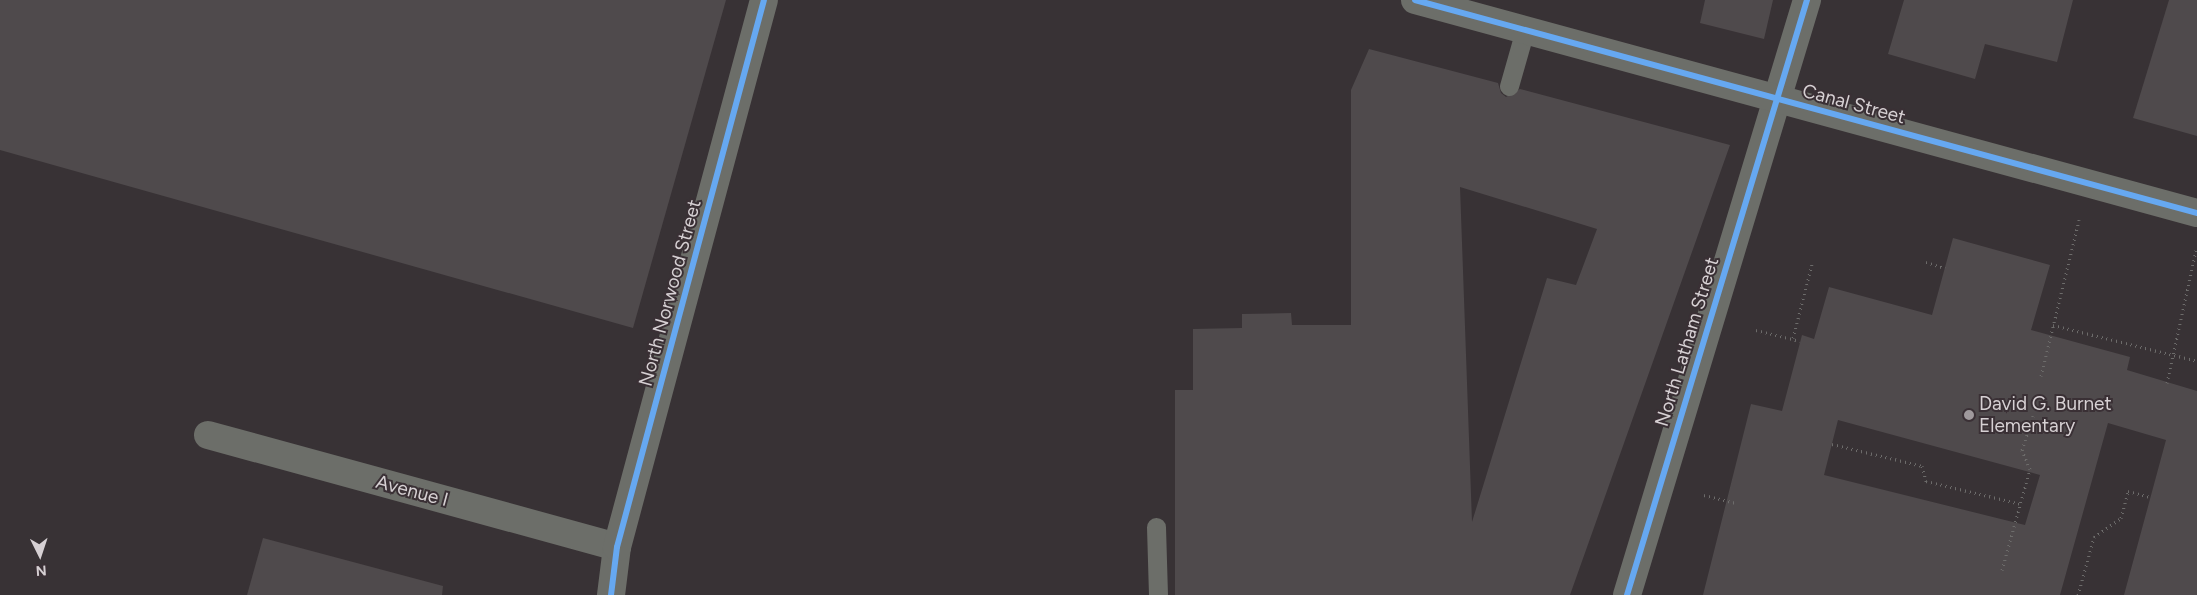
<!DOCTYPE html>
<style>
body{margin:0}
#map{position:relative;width:2197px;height:595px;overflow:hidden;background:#383235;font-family:Figtree,sans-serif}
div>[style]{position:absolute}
.building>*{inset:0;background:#4f4a4c}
.path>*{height:3px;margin-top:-1.5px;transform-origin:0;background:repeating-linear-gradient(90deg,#6d6c6b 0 1px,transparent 0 5px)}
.service>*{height:19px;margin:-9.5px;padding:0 9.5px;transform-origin:9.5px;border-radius:9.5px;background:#6c6e69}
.minor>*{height:28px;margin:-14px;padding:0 14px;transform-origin:14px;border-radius:14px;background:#6c6e69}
.tertiary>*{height:28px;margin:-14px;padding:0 14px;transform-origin:14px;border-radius:14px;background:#6c6e69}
.cycleway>*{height:6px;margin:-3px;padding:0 3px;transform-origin:3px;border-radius:3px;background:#66a8f1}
.dots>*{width:14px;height:14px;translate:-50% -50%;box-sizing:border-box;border:2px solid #3a3035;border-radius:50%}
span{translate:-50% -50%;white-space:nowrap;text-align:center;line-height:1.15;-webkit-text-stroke:4px #3a3035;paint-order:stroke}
.street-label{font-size:19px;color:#d6d0d3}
.poi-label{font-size:19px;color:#d6d0d3}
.left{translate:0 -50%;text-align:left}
.north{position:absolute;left:15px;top:530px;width:50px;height:50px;-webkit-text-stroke:4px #3a3035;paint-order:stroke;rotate:176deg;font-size:14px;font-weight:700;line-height:20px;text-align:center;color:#d6d0d3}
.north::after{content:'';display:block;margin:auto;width:18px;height:22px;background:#d6d0d3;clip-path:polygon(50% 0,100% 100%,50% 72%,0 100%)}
</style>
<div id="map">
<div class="building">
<div style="clip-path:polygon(0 0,726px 0,633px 328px,0 150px)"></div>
<div style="clip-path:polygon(1705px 0,1773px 0,1764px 39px,1700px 23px)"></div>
<div style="clip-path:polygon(1904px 0,2073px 0,2057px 62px,1985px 44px,1975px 79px,1888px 54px)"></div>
<div style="clip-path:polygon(2169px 0,2197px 0,2197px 136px,2133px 118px)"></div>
<div style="clip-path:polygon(evenodd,1369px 49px,1498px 83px,1501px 93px,1506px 97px,1520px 89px,1730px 145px,1570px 595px,1175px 595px,1175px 390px,1193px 390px,1193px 329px,1242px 328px,1242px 314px,1291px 313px,1292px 325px,1351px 325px,1351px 90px,1369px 49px,1460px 187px,1597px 229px,1576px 285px,1547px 278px,1472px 522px,1460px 187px)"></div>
<div style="clip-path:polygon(evenodd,1953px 238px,2050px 265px,2031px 330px,2130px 357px,2127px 370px,2197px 391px,2197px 595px,2124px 595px,2166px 440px,2108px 423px,2060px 595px,1703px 595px,1751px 404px,1782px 411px,1802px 335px,1814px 339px,1829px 287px,1932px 315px,1953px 238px,1838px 420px,2040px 475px,2025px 525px,1824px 475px,1838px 420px)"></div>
<div style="clip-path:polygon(263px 538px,443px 586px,442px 595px,247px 595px)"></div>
</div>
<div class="path">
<div style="left:1926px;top:262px;width:20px;rotate:18deg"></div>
<div style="left:2053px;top:325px;width:148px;rotate:14deg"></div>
<div style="left:1756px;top:330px;width:45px;rotate:14deg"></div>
<div style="left:1793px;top:338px;width:76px;rotate:-75.6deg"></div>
<div style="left:2041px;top:376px;width:161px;rotate:-76.3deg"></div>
<div style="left:2167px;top:383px;width:136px;rotate:-77.7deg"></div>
<div style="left:1832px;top:444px;width:93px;rotate:13.7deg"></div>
<div style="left:1922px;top:466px;width:16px;rotate:75deg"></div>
<div style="left:1926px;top:481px;width:98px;rotate:13.6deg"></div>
<div style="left:1704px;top:495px;width:34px;rotate:14deg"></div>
<div style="left:2002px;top:570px;width:105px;rotate:-74.5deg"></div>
<div style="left:2030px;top:469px;width:21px;rotate:-113deg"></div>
<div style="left:2022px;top:450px;width:36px;rotate:-72deg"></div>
<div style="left:2078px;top:595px;width:60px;rotate:-74.6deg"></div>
<div style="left:2094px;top:537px;width:33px;rotate:-35deg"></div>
<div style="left:2121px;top:518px;width:28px;rotate:-75deg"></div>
<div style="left:2128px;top:491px;width:24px;rotate:15deg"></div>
</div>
<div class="service">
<div style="left:1509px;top:86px;width:58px;rotate:-74.1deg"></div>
<div style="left:1156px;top:527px;width:68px;rotate:88.3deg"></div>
</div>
<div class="minor">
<div style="left:208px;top:435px;width:424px;rotate:15.3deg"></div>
<div style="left:611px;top:595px;width:48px;rotate:-82.9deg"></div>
<div style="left:617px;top:547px;width:566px;rotate:-74.96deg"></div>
<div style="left:1627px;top:595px;width:622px;rotate:-73.17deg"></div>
</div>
<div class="tertiary">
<div style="left:1415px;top:0;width:810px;rotate:15.24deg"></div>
</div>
<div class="cycleway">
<div style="left:1415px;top:0;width:810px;rotate:15.24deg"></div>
<div style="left:611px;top:595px;width:48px;rotate:-82.9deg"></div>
<div style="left:617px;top:547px;width:566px;rotate:-74.96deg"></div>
<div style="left:1627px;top:595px;width:622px;rotate:-73.17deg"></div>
</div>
<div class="dots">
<div style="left:1969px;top:415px;background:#9f999c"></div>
</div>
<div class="street-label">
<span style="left:1854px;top:104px;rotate:15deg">Canal Street</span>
<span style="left:670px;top:293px;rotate:-75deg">North Norwood Street</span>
<span style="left:1687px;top:342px;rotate:-73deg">North Latham Street</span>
<span style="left:412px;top:491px;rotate:15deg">Avenue I</span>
</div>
<div class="poi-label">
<span class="left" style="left:1979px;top:415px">David G. Burnet<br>Elementary</span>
</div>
<div class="north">N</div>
</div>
